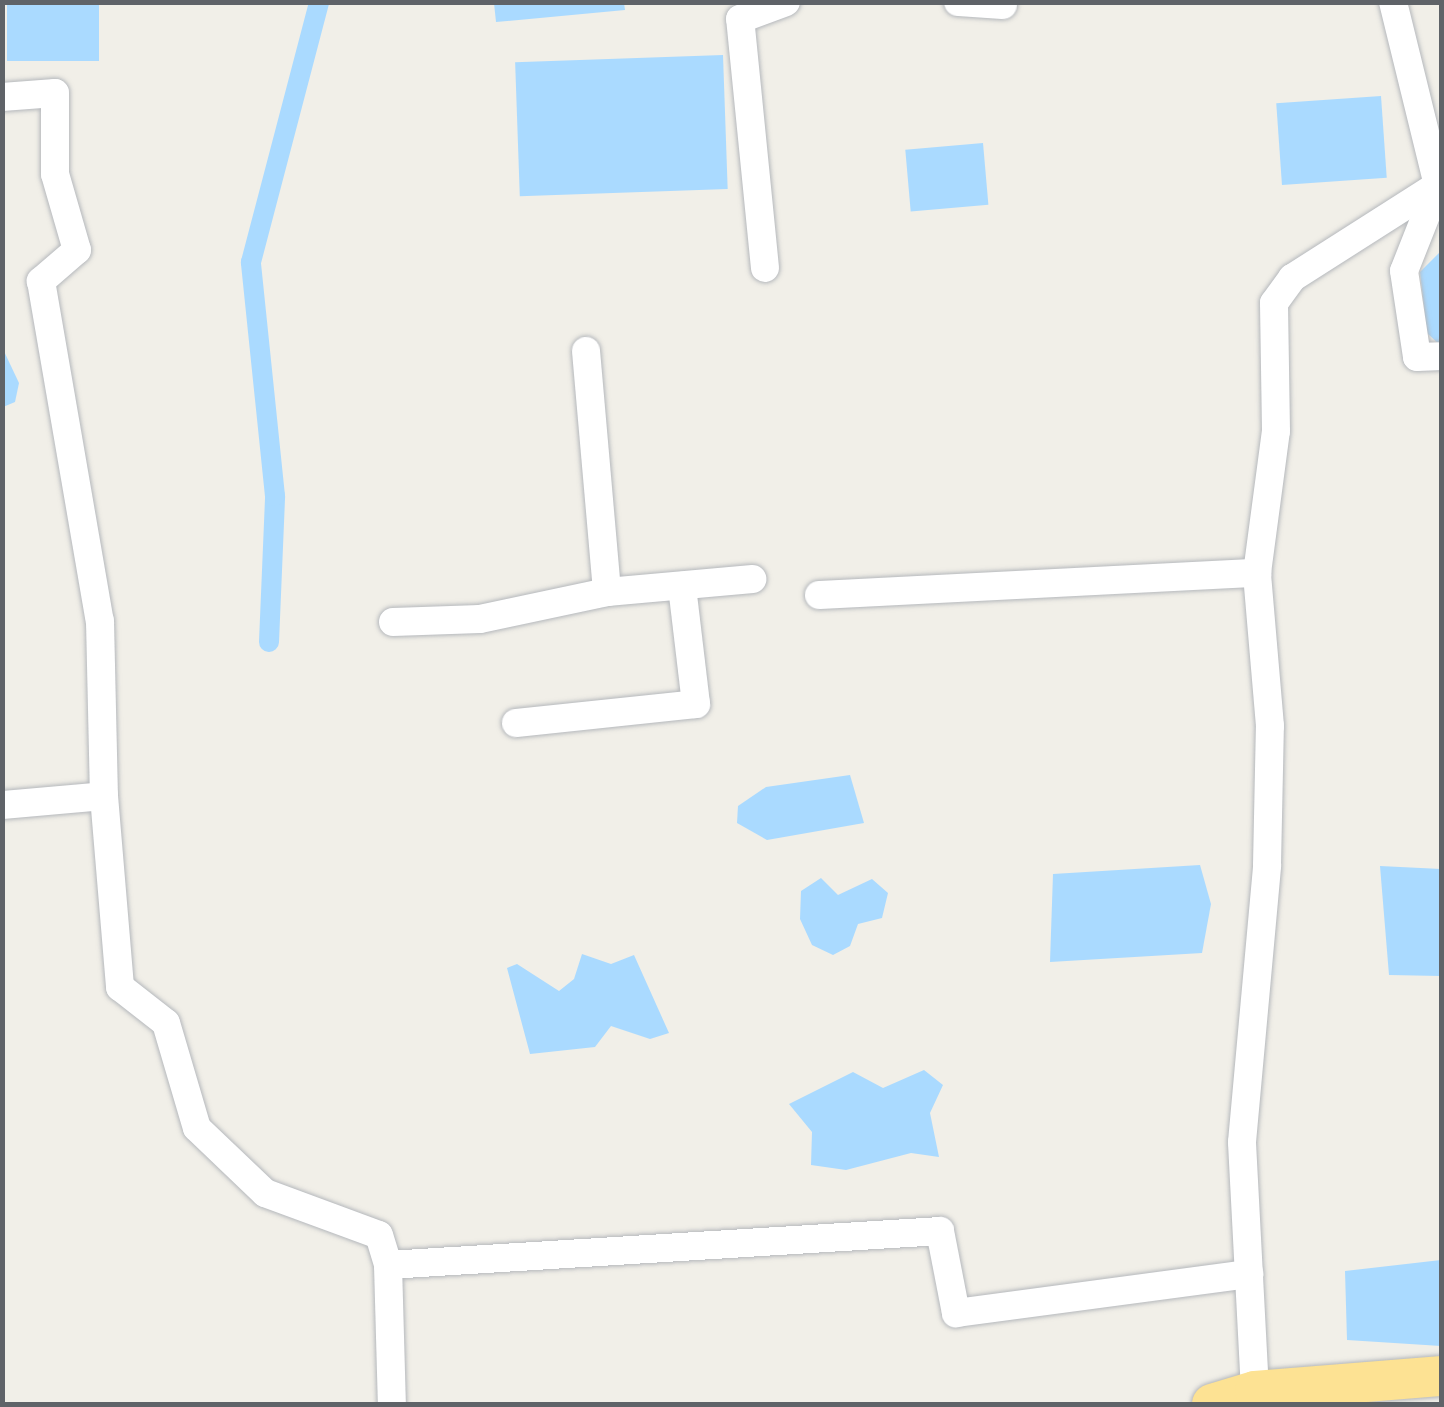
<!DOCTYPE html>
<style>
body{margin:0}
#map{position:relative;width:1444px;height:1407px;overflow:hidden;background:#f1efe8;font-family:"Open Sans",sans-serif}
div>[style]{position:absolute}
.water>*{inset:0;background:#aadaff;transform-origin:0 0}
.canal>*{height:20px;margin:-10px;padding:0 10px;transform-origin:10px;border-radius:10px;background:#aadaff}
.roads{filter:drop-shadow(0 0 2px #b5b8bc) drop-shadow(0 0 2px #b5b8bc)}
.minor>*{height:28px;margin:-14px;padding:0 14px;transform-origin:14px;border-radius:14px;background:#fff}
.highway>*{height:40px;margin:-20px;padding:0 20px;transform-origin:20px;border-radius:20px;background:#fde293}
span{translate:-50% -50%;white-space:nowrap;text-align:center;line-height:1.15;-webkit-text-stroke:9px #fff;paint-order:stroke}
.frame{position:absolute;inset:0;border:5px solid #5f6368;pointer-events:none}
</style>
<div id="map">
<div class="water">
<div style="left:7px;top:3px;width:92px;height:58px"></div>
<div style="clip-path:polygon(494px 3px,624px 3px,625px 10px,496px 22px)"></div>
<div style="left:723px;top:55px;width:134px;height:208px;rotate:88deg"></div>
<div style="left:1381px;top:96px;width:82px;height:105px;rotate:86deg"></div>
<div style="left:983px;top:143px;width:62px;height:78px;rotate:85deg"></div>
<div style="clip-path:polygon(1441px 251px,1441px 346px,1427px 333px,1420px 272px)"></div>
<div style="clip-path:polygon(2px 347px,19px 383px,15px 402px,3px 407px)"></div>
<div style="clip-path:polygon(850px 775px,864px 823px,767px 840px,737px 823px,738px 806px,766px 787px)"></div>
<div style="clip-path:polygon(1200px 865px,1211px 904px,1202px 953px,1050px 962px,1053px 874px)"></div>
<div style="clip-path:polygon(1380px 866px,1441px 869px,1441px 976px,1389px 975px)"></div>
<div style="clip-path:polygon(821px 878px,838px 895px,872px 879px,888px 893px,882px 918px,858px 924px,850px 946px,833px 955px,812px 945px,800px 919px,801px 891px)"></div>
<div style="clip-path:polygon(582px 954px,611px 964px,634px 955px,669px 1033px,650px 1039px,611px 1026px,595px 1047px,530px 1054px,507px 968px,517px 964px,559px 991px,574px 979px)"></div>
<div style="clip-path:polygon(924px 1070px,943px 1085px,930px 1113px,939px 1157px,911px 1153px,846px 1170px,811px 1165px,812px 1132px,789px 1104px,853px 1072px,883px 1088px)"></div>
<div style="clip-path:polygon(1441px 1260px,1441px 1346px,1347px 1340px,1345px 1271px)"></div>
</div>
<div class="canal">
<div style="left:269px;top:642px;width:146px;rotate:-87.6deg"></div>
<div style="left:275px;top:496px;width:235px;rotate:-95.9deg"></div>
<div style="left:251px;top:262px;width:269px;rotate:-75.3deg"></div>
</div>
<div class="roads">
<div class="minor">
<div style="left:958px;top:2px;width:45px;rotate:3.8deg"></div>
<div style="left:1393px;top:2px;width:188px;rotate:76.2deg"></div>
<div style="left:1438px;top:185px;width:92px;rotate:111.6deg"></div>
<div style="left:1404px;top:271px;width:87px;rotate:81.4deg"></div>
<div style="left:1417px;top:357px;width:25px;rotate:-2deg"></div>
<div style="left:2px;top:97px;width:53px;rotate:-4.3deg"></div>
<div style="left:55px;top:93px;width:81px;rotate:90deg"></div>
<div style="left:55px;top:174px;width:79px;rotate:73.9deg"></div>
<div style="left:77px;top:250px;width:48px;rotate:139.3deg"></div>
<div style="left:41px;top:281px;width:345px;rotate:80.2deg"></div>
<div style="left:100px;top:621px;width:175px;rotate:88.7deg"></div>
<div style="left:765px;top:268px;width:250px;rotate:-95.7deg"></div>
<div style="left:740px;top:19px;width:49px;rotate:-20.3deg"></div>
<div style="left:586px;top:351px;width:242px;rotate:85deg"></div>
<div style="left:819px;top:595px;width:439px;rotate:-2.9deg"></div>
<div style="left:393px;top:622px;width:87px;rotate:-2deg"></div>
<div style="left:480px;top:619px;width:130px;rotate:-12deg"></div>
<div style="left:607px;top:592px;width:146px;rotate:-5.1deg"></div>
<div style="left:516px;top:723px;width:181px;rotate:-6deg"></div>
<div style="left:696px;top:704px;width:119px;rotate:-96.8deg"></div>
<div style="left:2px;top:805px;width:102px;rotate:-5deg"></div>
<div style="left:104px;top:796px;width:192px;rotate:85.2deg"></div>
<div style="left:120px;top:987px;width:58px;rotate:38deg"></div>
<div style="left:166px;top:1023px;width:109px;rotate:73.6deg"></div>
<div style="left:197px;top:1128px;width:94px;rotate:43.7deg"></div>
<div style="left:265px;top:1193px;width:121px;rotate:20.2deg"></div>
<div style="left:379px;top:1235px;width:31px;rotate:73deg"></div>
<div style="left:388px;top:1265px;width:553px;rotate:-3.52deg"></div>
<div style="left:940px;top:1231px;width:84px;rotate:79deg"></div>
<div style="left:956px;top:1313px;width:296px;rotate:-7.6deg"></div>
<div style="left:388px;top:1265px;width:139px;rotate:88.4deg"></div>
<div style="left:1255px;top:1391px;width:249px;rotate:-93deg"></div>
<div style="left:1242px;top:1142px;width:278px;rotate:-84.8deg"></div>
<div style="left:1267px;top:865px;width:139px;rotate:-88.8deg"></div>
<div style="left:1270px;top:726px;width:154px;rotate:-94.9deg"></div>
<div style="left:1257px;top:573px;width:143px;rotate:-82.4deg"></div>
<div style="left:1276px;top:431px;width:128px;rotate:-90.9deg"></div>
<div style="left:1274px;top:303px;width:31px;rotate:-54deg"></div>
<div style="left:1292px;top:278px;width:173px;rotate:-32.5deg"></div>
</div>
<div class="highway">
<div style="left:1212px;top:1404px;width:45px;rotate:-16.8deg"></div>
<div style="left:1255px;top:1391px;width:188px;rotate:-4.6deg"></div>
</div>
</div>
<div class="frame"></div>
</div>
